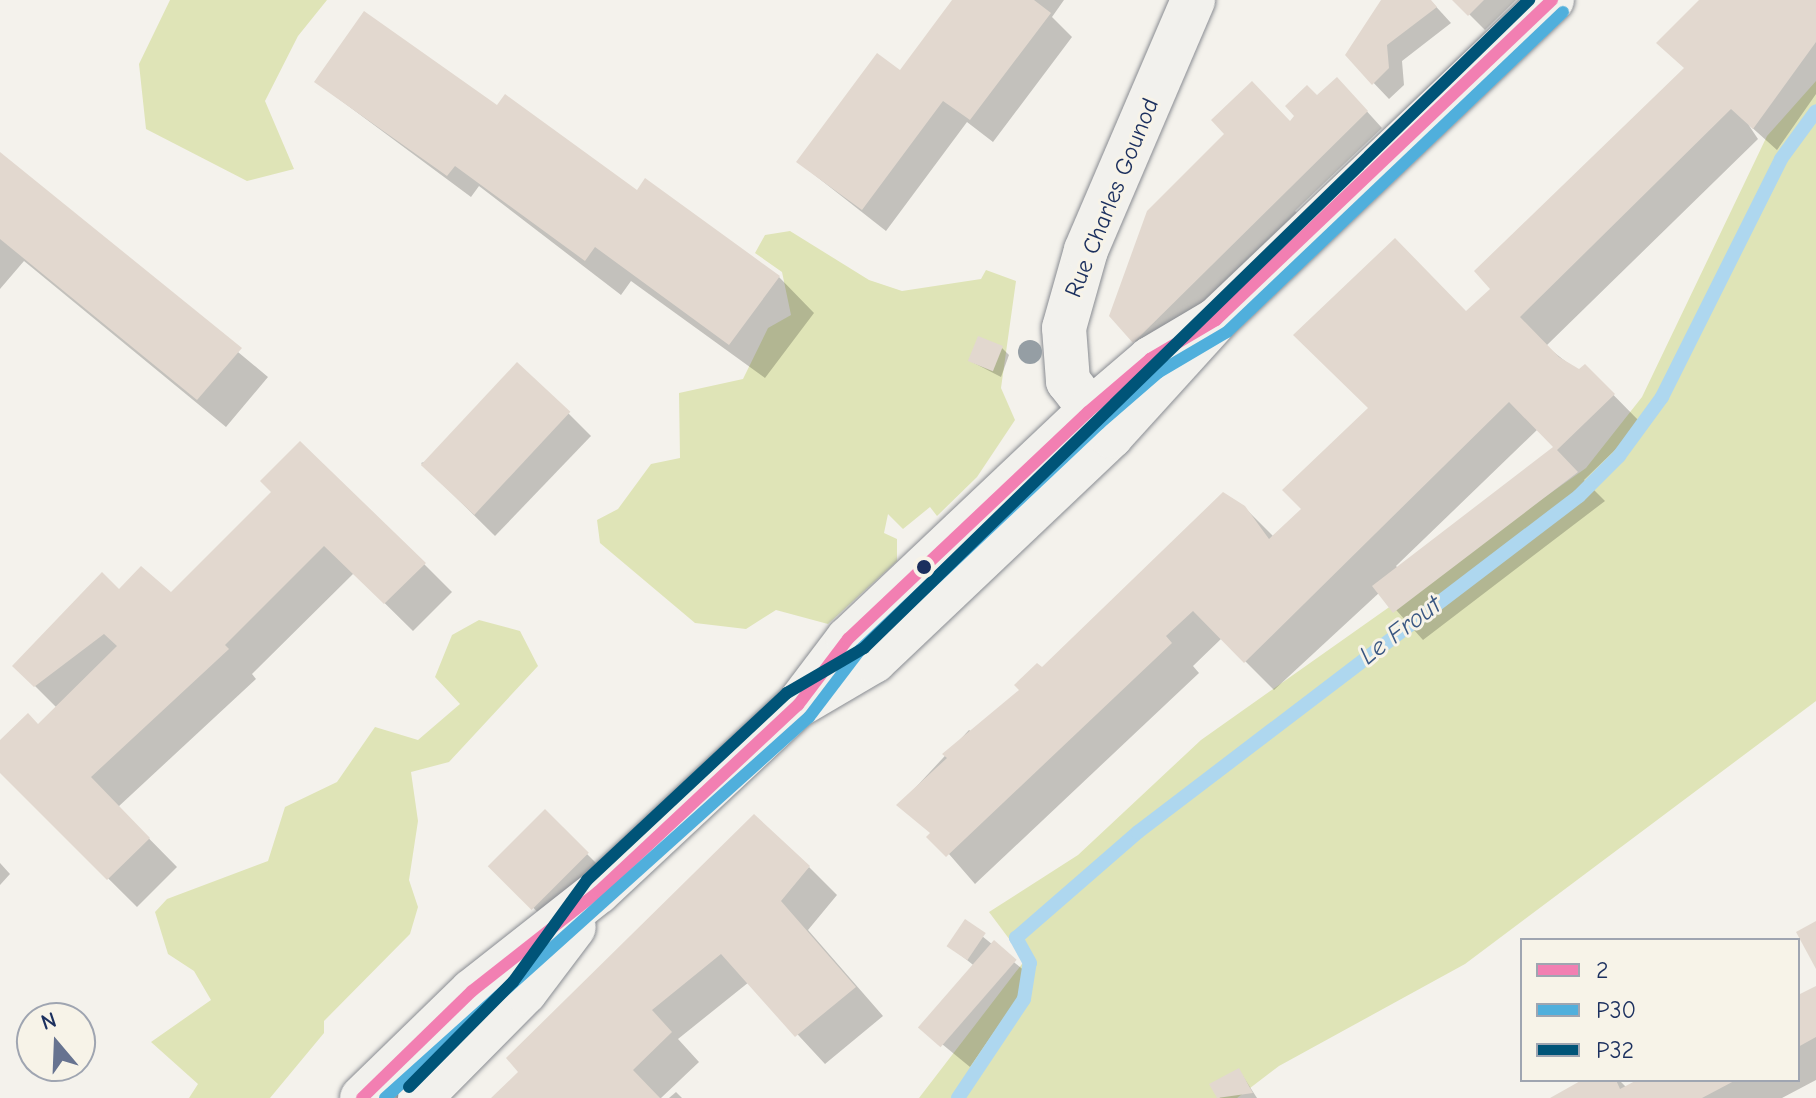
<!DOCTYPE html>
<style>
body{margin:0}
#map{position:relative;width:1816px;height:1098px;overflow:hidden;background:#f4f2ec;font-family:"Comic Neue",sans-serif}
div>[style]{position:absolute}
.green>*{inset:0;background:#dfe4b7}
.shadow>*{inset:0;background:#0003;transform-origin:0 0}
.stream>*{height:14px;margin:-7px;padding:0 7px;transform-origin:7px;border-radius:7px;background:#aed7ef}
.building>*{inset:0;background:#e2d8cf;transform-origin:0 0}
.roads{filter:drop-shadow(0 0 2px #898c92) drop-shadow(0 0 2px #898c92)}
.minor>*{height:44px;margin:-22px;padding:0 22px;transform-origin:22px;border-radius:22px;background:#f2f1ed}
.secondary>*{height:44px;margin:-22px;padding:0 22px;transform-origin:22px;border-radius:22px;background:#f2f1ed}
.bus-1>*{height:12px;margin:-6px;padding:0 6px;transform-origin:6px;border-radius:6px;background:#f27fb2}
.bus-2>*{height:12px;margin:-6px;padding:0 6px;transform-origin:6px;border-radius:6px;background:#50afdc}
.bus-3>*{height:12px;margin:-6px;padding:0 6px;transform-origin:6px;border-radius:6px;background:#005478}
.trees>*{width:24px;height:24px;margin:-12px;border-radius:50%;background:#959ea4}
.dots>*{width:22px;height:22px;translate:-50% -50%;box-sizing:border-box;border:4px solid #f7f3e8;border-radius:50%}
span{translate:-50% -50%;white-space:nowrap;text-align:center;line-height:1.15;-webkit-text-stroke:6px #f7f3e8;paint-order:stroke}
.street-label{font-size:24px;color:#1b2f5e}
.water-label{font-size:26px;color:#385682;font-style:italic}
.legend{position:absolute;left:1520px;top:938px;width:280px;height:144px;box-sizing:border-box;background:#f7f3e8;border:2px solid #9fa5b1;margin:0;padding:10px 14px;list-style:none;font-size:24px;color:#1b2f5e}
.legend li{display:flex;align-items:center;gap:16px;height:40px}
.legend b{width:40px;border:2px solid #9fa5b1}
.north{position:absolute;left:16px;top:1002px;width:80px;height:80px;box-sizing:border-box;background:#f7f3e8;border:2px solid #9fa5b1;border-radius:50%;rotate:341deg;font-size:22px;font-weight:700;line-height:32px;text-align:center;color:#1b2f5e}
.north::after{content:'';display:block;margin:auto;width:28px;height:36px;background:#677390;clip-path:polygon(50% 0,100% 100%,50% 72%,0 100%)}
</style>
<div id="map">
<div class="green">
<div style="clip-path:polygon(170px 0,327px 0,298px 36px,265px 101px,294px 169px,247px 181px,146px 129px,139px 64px)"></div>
<div style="clip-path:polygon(1816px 81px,1816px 701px,1465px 964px,1279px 1066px,1237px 1098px,919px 1098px,1025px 960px,989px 912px,1078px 855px,1201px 740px,1586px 468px,1642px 397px,1767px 136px)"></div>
<div style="clip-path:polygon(790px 231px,869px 280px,902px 291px,981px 279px,986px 270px,1016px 281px,1001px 388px,1015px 420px,977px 477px,937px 516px,930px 507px,903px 529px,888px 514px,884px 533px,897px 539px,897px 561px,828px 624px,776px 610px,746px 629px,695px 623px,600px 543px,597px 520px,618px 509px,651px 464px,680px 458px,679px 393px,743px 379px,768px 328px,791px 315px,782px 272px,755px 253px,765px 235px)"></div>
<div style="clip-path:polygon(479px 620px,520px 631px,538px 666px,449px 762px,411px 772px,418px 821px,409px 880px,418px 907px,410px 934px,324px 1021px,324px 1033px,270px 1098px,189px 1098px,198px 1084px,151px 1042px,211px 1000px,194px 971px,168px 954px,155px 912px,167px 899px,268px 861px,285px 807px,337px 782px,375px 727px,418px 740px,460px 704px,435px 677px,452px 635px)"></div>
</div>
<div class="shadow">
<div style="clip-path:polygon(955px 0,1064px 0,1052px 17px,1072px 37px,993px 142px,967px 122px,886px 231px,798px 162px,901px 72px)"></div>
<div style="clip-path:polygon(1384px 0,1430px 0,1451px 23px,1402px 61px,1404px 85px,1389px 99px,1347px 55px)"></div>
<div style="clip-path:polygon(1455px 0,1516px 0,1485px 30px)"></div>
<div style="clip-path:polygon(evenodd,1702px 0,1816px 0,1816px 94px,1777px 150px,1748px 124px,1758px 139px,1546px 346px,1579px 372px,1585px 366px,1642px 424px,1584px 480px,1605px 501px,1423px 640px,1380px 592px,1274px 690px,1222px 638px,1193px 666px,1199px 673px,975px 884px,903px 801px,969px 730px,975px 734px,1042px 670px,1244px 507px,1274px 537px,1304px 509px,1686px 69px,1702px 0,1538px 429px,1556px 447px,1398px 568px,1396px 566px,1538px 429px)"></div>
<div style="clip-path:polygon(316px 82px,498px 108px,779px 277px,814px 313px,765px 378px,631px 281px,621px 295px,479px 186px,471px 197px)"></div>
<div style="clip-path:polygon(1353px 96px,1382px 128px,1295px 211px,1306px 223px,1157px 364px,1111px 316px,1317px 97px)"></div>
<div style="clip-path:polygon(0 154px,268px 377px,226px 427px,24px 261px,0 289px)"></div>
<div style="clip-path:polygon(1002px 348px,1009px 355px,1001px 377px,970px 361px)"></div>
<div style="clip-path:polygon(568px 413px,591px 436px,495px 536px,421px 463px)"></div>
<div style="clip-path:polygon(274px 492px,424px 564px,452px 592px,413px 631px,354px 573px,252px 674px,256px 679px,118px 807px,177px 867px,137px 907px,0 771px,0 743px,39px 727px,57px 708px,15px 666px,119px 592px,172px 595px)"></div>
<div style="left:545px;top:812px;width:82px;height:76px;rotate:45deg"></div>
<div style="clip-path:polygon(0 863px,10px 874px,0 885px)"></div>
<div style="clip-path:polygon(809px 867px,837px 895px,808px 930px,883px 1016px,825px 1064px,749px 982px,678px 1039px,699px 1062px,661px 1098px,494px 1098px)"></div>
<div style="clip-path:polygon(965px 922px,1032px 977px,970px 1067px,931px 1035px,977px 968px,948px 945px)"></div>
<div style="clip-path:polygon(1816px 988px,1816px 1080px,1782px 1098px,1554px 1098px,1587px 1080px,1619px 1080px,1627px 1088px,1641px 1080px,1798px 1080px,1798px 997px)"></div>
<div style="clip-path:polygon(1239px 1070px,1257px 1098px,1220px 1098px,1212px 1085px)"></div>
<div style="clip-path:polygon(676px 1092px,682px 1098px,669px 1098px)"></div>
</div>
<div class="stream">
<div style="left:958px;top:1098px;width:119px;rotate:-56.3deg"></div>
<div style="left:1024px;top:999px;width:36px;rotate:-81deg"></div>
<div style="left:1030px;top:963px;width:29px;rotate:-119deg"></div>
<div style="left:1016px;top:938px;width:162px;rotate:-41deg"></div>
<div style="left:1138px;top:832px;width:554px;rotate:-37.3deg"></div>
<div style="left:1579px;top:496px;width:57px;rotate:-45deg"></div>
<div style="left:1619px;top:456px;width:73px;rotate:-53.9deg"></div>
<div style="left:1662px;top:397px;width:266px;rotate:-63.4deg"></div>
<div style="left:1781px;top:159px;width:59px;rotate:-53.9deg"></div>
</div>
<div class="building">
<div style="clip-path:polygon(952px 0,1034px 0,1051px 13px,970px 120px,943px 101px,862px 210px,796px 162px,877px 53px,900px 70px)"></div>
<div style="clip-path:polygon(1381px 0,1431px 0,1437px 7px,1387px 45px,1389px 68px,1372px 85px,1345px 55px)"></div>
<div style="clip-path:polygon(1452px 0,1484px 0,1468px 16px)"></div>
<div style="clip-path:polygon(1699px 0,1816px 0,1816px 42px,1753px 129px,1731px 109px,1520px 317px,1559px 357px,1579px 369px,1585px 364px,1615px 394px,1557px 450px,1578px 472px,1393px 613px,1372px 586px,1553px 447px,1509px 402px,1244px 663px,1193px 611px,1166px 636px,1172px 643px,946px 857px,926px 837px,930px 833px,896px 805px,947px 758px,942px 754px,1019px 690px,1014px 685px,1037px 663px,1042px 667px,1223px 492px,1245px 506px,1269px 539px,1301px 509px,1282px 490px,1368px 408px,1293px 335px,1395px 238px,1466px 311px,1490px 289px,1474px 271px,1684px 68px,1656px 43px)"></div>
<div style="clip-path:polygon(364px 11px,497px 105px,505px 94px,637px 190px,645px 178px,780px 276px,729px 345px,595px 247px,585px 261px,455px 166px,447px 176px,314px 82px)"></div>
<div style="clip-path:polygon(1337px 77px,1368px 111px,1133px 343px,1109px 316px,1147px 211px,1224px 134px,1211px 120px,1252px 81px,1290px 121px,1294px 116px,1285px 106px,1307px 85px,1317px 95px)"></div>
<div style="clip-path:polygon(0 152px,242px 348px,197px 400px,0 239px)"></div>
<div style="left:978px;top:336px;width:27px;height:27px;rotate:22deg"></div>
<div style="left:517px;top:362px;width:73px;height:141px;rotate:43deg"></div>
<div style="clip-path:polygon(300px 441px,426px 563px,384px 604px,324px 546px,225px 645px,229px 649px,91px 777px,150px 838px,107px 880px,0 773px,0 740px,28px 713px,38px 724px,117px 646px,104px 634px,34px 687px,12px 666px,102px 572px,119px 589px,141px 566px,171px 592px,271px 492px,260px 481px)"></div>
<div style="left:545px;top:809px;width:62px;height:81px;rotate:45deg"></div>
<div style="clip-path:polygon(754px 814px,810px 866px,781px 901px,856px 987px,795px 1037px,721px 954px,652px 1010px,672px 1032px,633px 1070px,660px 1098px,491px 1098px,518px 1072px,506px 1058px)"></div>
<div style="left:965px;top:919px;width:25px;height:33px;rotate:34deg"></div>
<div style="clip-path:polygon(1816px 921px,1816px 969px,1796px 932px)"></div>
<div style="left:994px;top:940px;width:30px;height:116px;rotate:41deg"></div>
<div style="clip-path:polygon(1816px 986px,1816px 1037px,1798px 1047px,1798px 995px)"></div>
<div style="clip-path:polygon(1239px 1068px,1253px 1093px,1217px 1098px,1209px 1084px)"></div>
<div style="clip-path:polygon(1582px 1080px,1616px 1080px,1620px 1089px,1637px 1080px,1736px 1080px,1702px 1098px,1550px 1098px)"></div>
</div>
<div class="roads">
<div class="minor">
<div style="left:1111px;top:436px;width:70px;rotate:-128deg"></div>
<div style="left:1068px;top:381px;width:53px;rotate:-94.3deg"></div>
<div style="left:1064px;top:328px;width:81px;rotate:-74.2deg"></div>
<div style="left:1086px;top:250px;width:272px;rotate:-66.8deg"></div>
</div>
<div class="secondary">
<div style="left:804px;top:702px;width:81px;rotate:-30.4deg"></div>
<div style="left:874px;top:661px;width:327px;rotate:-43.5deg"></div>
<div style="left:1111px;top:436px;width:156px;rotate:-47.8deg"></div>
<div style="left:1216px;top:320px;width:464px;rotate:-43.6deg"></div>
<div style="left:362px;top:1098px;width:153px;rotate:-44.2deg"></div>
<div style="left:472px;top:991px;width:160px;rotate:-38.2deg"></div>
<div style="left:598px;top:892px;width:274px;rotate:-43.1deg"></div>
<div style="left:798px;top:705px;width:83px;rotate:-52.9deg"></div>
<div style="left:848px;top:639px;width:330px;rotate:-43.4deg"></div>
<div style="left:1088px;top:412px;width:82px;rotate:-40.5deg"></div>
<div style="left:1150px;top:359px;width:77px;rotate:-30.6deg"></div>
<div style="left:420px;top:1098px;width:149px;rotate:-45.3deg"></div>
<div style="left:525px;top:992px;width:81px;rotate:-53deg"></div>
</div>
</div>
<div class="bus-1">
<div style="left:362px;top:1098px;width:153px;rotate:-44.2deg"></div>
<div style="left:472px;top:991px;width:160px;rotate:-38.2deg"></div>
<div style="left:598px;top:892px;width:274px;rotate:-43.1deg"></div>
<div style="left:798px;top:705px;width:83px;rotate:-52.9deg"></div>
<div style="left:848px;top:639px;width:330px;rotate:-43.4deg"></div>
<div style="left:1088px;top:412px;width:82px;rotate:-40.5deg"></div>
<div style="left:1150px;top:359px;width:77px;rotate:-30.6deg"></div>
<div style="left:1216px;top:320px;width:464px;rotate:-43.6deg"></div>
</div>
<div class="bus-2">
<div style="left:385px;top:1098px;width:570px;rotate:-41.94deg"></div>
<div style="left:809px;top:717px;width:84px;rotate:-52.7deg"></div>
<div style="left:860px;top:650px;width:329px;rotate:-43.4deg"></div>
<div style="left:1099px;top:424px;width:79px;rotate:-40.9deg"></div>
<div style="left:1159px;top:372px;width:79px;rotate:-30.5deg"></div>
<div style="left:1227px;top:332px;width:464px;rotate:-43.6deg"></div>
</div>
<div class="bus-3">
<div style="left:409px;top:1087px;width:148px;rotate:-45.3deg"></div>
<div style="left:513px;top:982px;width:126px;rotate:-54deg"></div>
<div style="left:587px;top:880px;width:274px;rotate:-43.1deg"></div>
<div style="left:787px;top:693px;width:89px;rotate:-30.3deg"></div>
<div style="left:864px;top:648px;width:929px;rotate:-44.26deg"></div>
</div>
<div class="trees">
<div style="left:1030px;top:352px"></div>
</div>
<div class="dots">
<div style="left:924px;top:567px;background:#1b2f5e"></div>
</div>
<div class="street-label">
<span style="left:1112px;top:198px;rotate:-68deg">Rue Charles Gounod</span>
</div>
<div class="water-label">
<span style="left:1401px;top:631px;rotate:-37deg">Le Frout</span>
</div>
<ul class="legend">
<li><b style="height:10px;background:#f27fb2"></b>2</li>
<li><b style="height:10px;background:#50afdc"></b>P30</li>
<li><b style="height:10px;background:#005478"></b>P32</li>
</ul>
<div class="north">N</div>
</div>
